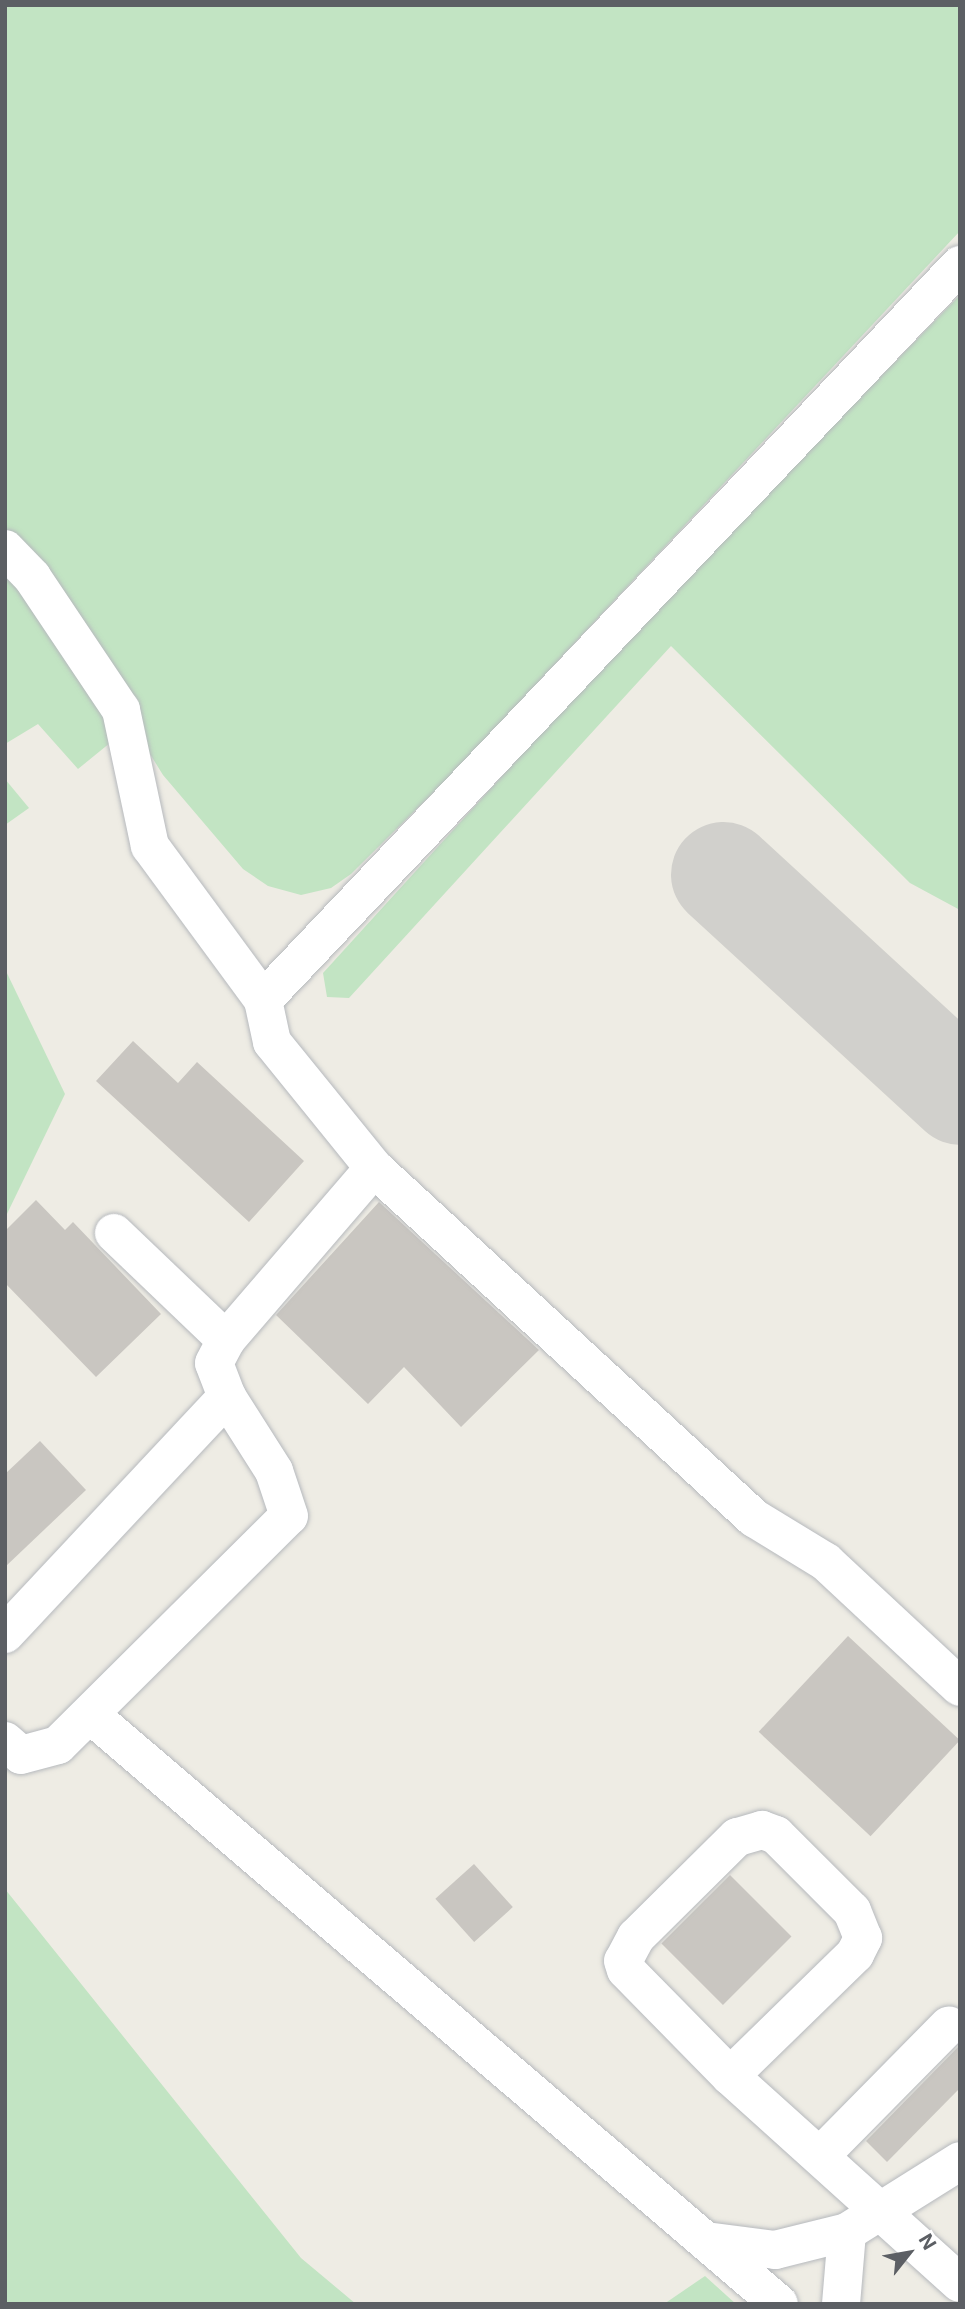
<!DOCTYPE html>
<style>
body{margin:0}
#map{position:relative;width:965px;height:2309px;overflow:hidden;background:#eeece4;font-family:Inter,sans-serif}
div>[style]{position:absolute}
.green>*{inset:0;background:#c2e4c3}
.taxiway>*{height:105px;margin:-52.5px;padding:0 52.5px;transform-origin:52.5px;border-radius:52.5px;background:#d1d0cc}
.building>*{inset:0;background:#c9c6c1;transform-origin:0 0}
.roads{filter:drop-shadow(0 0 2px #b6b9bd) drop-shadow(0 0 2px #b6b9bd)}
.minor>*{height:38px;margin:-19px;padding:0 19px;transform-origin:19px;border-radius:19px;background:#fff}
span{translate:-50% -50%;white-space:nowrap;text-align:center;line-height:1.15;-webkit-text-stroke:7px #fff;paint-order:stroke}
.frame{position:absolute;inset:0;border:7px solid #5c5f64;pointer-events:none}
.north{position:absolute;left:874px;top:2218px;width:70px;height:70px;-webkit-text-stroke:5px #fff;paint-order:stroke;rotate:59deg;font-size:19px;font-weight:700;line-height:28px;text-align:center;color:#5c5f64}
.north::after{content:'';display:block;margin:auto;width:24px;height:32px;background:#5c5f64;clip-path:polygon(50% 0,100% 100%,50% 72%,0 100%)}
</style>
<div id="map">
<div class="green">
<div style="clip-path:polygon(5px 5px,960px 5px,960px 231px,455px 771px,351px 874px,331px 888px,301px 895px,268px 886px,243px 869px,163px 775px,132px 725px,78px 769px,38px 724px,5px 744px)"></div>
<div style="clip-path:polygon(960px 295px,960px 910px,910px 883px,671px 646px,349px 998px,327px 997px,323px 973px,645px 619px)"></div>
<div style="clip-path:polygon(5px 779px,29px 808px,5px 825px)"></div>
<div style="clip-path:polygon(5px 969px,65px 1094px,5px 1218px)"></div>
<div style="clip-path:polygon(5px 1889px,301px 2258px,356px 2304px,5px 2304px)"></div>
<div style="clip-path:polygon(705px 2276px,736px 2304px,664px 2304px)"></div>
</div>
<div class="taxiway">
<div style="left:723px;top:874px;width:322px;rotate:42.6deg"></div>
</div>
<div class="building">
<div style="clip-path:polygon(133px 1041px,178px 1083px,197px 1062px,304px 1161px,249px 1222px,96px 1081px)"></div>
<div style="clip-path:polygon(36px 1200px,65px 1230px,73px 1222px,161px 1314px,96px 1377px,5px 1283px,5px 1231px)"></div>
<div style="clip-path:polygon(379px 1202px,539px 1350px,461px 1427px,404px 1367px,368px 1404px,276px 1315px)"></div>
<div style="clip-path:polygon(40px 1441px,86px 1490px,5px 1567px,5px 1474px)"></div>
<div style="left:848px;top:1636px;width:153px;height:131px;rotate:43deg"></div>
<div style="left:474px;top:1864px;width:58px;height:52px;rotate:48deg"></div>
<div style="left:730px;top:1875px;width:87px;height:97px;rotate:45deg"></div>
<div style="clip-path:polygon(960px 2045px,960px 2088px,887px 2162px,866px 2141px)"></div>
</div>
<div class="roads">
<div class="minor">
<div style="left:5px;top:549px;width:39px;rotate:46deg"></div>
<div style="left:32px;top:577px;width:160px;rotate:56.2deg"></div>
<div style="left:121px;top:710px;width:139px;rotate:78deg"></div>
<div style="left:150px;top:846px;width:191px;rotate:53.7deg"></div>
<div style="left:374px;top:1168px;width:517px;rotate:42.65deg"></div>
<div style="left:754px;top:1518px;width:84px;rotate:31.4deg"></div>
<div style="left:826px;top:1562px;width:183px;rotate:43deg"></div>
<div style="left:114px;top:1233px;width:155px;rotate:43.7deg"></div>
<div style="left:5px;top:1634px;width:325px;rotate:-46.9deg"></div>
<div style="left:92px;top:1716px;width:904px;rotate:40.56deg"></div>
<div style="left:5px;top:1741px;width:21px;rotate:41deg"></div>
<div style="left:21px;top:1755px;width:38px;rotate:-15deg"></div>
<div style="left:58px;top:1745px;width:325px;rotate:-44.8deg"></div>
<div style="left:289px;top:1516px;width:47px;rotate:-108.4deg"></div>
<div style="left:274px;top:1471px;width:88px;rotate:-122.4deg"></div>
<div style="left:227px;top:1397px;width:36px;rotate:-111deg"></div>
<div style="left:214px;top:1363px;width:26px;rotate:-62deg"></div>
<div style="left:226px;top:1340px;width:227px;rotate:-49.3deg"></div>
<div style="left:374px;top:1168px;width:162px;rotate:-129deg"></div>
<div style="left:272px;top:1042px;width:43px;rotate:-102.1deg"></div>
<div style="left:263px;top:1000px;width:1013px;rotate:-46.52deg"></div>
<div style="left:730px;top:2076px;width:175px;rotate:-44.3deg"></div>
<div style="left:855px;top:1954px;width:18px;rotate:-63deg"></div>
<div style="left:863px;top:1938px;width:29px;rotate:-112deg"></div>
<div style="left:852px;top:1911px;width:107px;rotate:-135deg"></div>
<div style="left:776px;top:1835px;width:15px;rotate:-160deg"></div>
<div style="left:762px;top:1830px;width:26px;rotate:164deg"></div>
<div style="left:737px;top:1837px;width:142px;rotate:135.3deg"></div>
<div style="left:636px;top:1937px;width:27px;rotate:118deg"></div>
<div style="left:623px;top:1961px;width:9px;rotate:72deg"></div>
<div style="left:626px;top:1970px;width:148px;rotate:45.5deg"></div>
<div style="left:730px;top:2076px;width:309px;rotate:42deg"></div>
<div style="left:821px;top:2155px;width:182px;rotate:-45.4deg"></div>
<div style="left:706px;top:2241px;width:70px;rotate:7.4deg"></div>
<div style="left:775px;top:2250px;width:74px;rotate:-14deg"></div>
<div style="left:841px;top:2304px;width:72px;rotate:-85.2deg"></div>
<div style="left:847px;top:2232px;width:133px;rotate:-32.1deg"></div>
</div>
</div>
<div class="frame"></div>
<div class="north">N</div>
</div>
